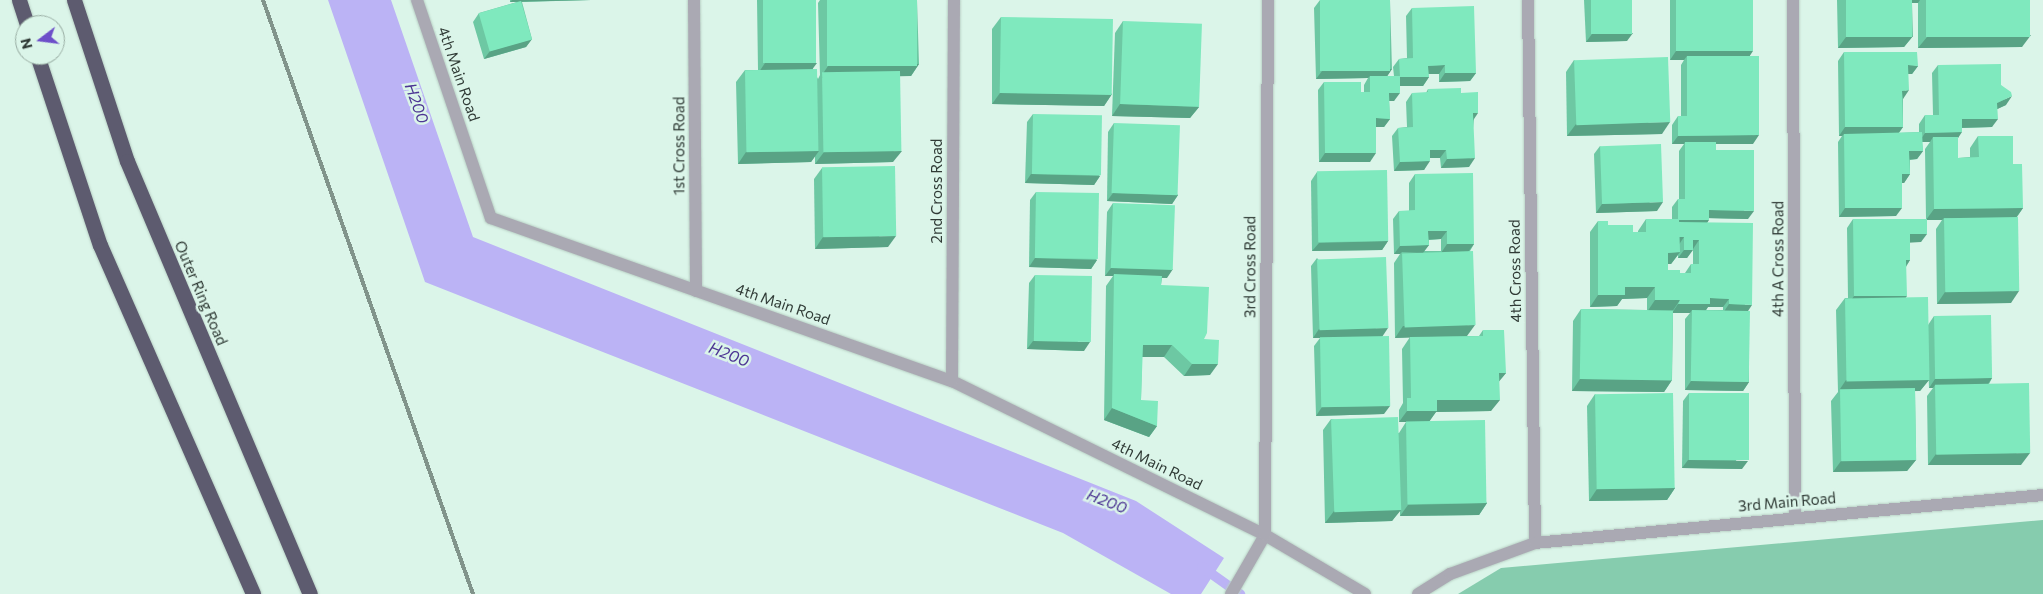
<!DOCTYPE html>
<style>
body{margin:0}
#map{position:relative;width:2043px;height:594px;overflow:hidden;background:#dbf5e9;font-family:Commissioner,sans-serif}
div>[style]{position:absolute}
.green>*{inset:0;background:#86ccae}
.water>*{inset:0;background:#bbb3f5}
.stream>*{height:10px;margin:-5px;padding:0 5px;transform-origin:5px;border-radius:5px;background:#bbb3f5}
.roads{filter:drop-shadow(0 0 1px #b9d0c5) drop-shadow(0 0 1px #b9d0c5)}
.minor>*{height:12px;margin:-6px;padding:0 6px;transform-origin:6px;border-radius:6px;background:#aaa9b3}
.highway>*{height:15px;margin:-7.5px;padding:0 7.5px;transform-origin:7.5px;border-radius:7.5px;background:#5d5b6f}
.rail>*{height:4px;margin:-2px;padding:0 2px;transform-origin:2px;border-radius:2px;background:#81948b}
.wall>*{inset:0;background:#6dc8a3}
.shaded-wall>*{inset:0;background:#59a385}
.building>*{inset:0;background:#7fe9be;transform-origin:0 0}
span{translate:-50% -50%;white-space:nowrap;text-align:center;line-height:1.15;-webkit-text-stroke:5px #dbf5e9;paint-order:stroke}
.street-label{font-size:15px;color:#303b36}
.water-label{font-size:16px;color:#4d3694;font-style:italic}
.north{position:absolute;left:15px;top:15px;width:50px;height:50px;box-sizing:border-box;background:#dbf5e9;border:1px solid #97aba1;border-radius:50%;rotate:255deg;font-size:14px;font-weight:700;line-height:20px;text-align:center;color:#303b36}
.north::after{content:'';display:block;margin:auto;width:18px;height:22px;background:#6d4fc9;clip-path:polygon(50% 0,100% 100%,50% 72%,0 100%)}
</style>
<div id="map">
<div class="green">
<div style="clip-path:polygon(2043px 520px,2043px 594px,1458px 594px,1501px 568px)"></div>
</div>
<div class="water">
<div style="clip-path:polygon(328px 0,391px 0,473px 237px,1136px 501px,1224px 558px,1201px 594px,1171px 594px,1063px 533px,425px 282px)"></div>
</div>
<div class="stream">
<div style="left:1202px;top:567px;width:47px;rotate:35.4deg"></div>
</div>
<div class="roads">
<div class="minor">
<div style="left:417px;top:0;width:230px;rotate:71.3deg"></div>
<div style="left:491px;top:218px;width:489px;rotate:19.5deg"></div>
<div style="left:952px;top:381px;width:349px;rotate:26.2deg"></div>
<div style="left:1265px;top:535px;width:116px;rotate:30.5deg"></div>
<div style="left:694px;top:0;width:291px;rotate:89.6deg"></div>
<div style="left:1528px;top:0;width:543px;rotate:89.26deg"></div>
<div style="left:1793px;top:0;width:517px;rotate:89.78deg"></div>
<div style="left:952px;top:381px;width:381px;rotate:-89.7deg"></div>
<div style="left:1231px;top:594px;width:68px;rotate:-60deg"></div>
<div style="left:1265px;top:535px;width:535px;rotate:-89.68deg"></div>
<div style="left:1418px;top:594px;width:38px;rotate:-32deg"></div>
<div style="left:1450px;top:574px;width:90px;rotate:-20deg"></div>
<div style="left:1535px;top:543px;width:510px;rotate:-5.4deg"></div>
</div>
<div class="highway">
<div style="left:19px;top:0;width:26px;rotate:72deg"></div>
<div style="left:74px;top:0;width:169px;rotate:71.8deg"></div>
<div style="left:127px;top:161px;width:470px;rotate:67.1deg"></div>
<div style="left:37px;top:55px;width:200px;rotate:71.7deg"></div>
<div style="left:100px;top:245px;width:381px;rotate:66.3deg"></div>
</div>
</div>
<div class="rail">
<div style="left:263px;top:0;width:630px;rotate:70.53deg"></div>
</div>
<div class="wall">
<div style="clip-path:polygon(510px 0,591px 0,522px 2px,532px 39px,526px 47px,484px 59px,473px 22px,479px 13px,517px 2px,510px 2px)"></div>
<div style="clip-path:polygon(757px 0,816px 0,813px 69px,818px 79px,820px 75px,818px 3px,820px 0,917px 0,919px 64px,911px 76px,900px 76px,893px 162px,815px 164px,815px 156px,811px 162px,738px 164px,736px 82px,745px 70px,758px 70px)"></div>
<div style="clip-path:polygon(1320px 0,1390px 0,1392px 69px,1387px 76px,1394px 76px,1393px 67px,1399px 59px,1407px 58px,1406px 16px,1412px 8px,1476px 73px,1470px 81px,1439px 82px,1439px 74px,1428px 74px,1429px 77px,1423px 86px,1400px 86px,1394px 101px,1389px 101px,1390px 119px,1384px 127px,1376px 127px,1370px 162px,1319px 162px,1318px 90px,1324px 82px,1361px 92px,1364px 92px,1364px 85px,1368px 78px,1316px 79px,1314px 8px)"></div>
<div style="clip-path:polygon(1584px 0,1632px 0,1627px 41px,1586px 42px)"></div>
<div style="clip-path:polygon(evenodd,1670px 0,1753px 0,1750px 56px,1753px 144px,1716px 144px,1716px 150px,1748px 219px,1709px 218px,1707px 223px,1748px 311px,1749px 382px,1743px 391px,1685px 390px,1685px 319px,1690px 313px,1673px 313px,1672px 380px,1664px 392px,1572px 391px,1573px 321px,1581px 309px,1647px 310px,1647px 298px,1622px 299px,1617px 306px,1590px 307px,1590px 232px,1598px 221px,1608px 225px,1633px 232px,1638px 232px,1638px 231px,1646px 219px,1672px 219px,1672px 207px,1678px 199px,1679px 199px,1679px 151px,1684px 144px,1672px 144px,1672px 125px,1678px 116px,1681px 116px,1681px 65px,1684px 60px,1670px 60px,1670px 0,1693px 249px,1693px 264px,1691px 264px,1685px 273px,1680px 273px,1668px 270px,1668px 264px,1671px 264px,1678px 255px,1678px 258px,1687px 258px,1693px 249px,1670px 0,1708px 307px,1723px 307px,1723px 310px,1706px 310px,1708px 307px)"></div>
<div style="clip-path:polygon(1837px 0,2030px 0,2022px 47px,1918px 48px,1918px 3px,1912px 3px,1913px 36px,1904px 47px,1838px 48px)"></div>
<div style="clip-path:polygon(1001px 17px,1112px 94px,1104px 106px,992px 104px,992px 29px)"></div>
<div style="clip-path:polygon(1123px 21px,1199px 107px,1190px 118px,1112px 116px,1115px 33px)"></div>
<div style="clip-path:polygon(1844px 52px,1918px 66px,1912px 74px,1908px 74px,1903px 99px,1903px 127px,1899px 133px,1919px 132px,1919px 124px,1925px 115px,1933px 115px,1932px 73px,1938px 65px,2001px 85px,2006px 105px,1997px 109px,1992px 127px,1962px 128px,1958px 138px,1958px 158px,1970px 157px,1970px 148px,1978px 136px,2013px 164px,2023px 208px,2017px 217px,2011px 303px,1937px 304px,1936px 229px,1942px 220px,1927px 220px,1921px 242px,1910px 242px,1910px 260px,1906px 267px,1905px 297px,1928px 325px,1934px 316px,1992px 378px,1989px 384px,2021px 465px,1928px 465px,1927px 396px,1933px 388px,1929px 388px,1928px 361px,1929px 380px,1920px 391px,1915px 391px,1916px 460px,1907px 471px,1833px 472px,1831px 401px,1838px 392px,1836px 310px,1845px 298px,1848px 298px,1847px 228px,1853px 219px,1926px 219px,1925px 149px,1930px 142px,1922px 142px,1923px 151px,1917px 159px,1910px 160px,1910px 174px,1904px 183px,1902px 183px,1896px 216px,1839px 217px,1838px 142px,1842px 136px,1839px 136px,1838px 61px)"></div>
<div style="clip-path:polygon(1574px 60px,1662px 134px,1567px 136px,1566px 72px)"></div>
<div style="clip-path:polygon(1428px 89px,1461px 93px,1474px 119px,1469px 167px,1441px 168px,1440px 158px,1430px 158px,1424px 170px,1394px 171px,1392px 136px,1398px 128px,1407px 127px,1406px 102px,1412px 93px,1426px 93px)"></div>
<div style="clip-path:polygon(1033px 114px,1100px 176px,1094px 185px,1025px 183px,1027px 122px)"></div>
<div style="clip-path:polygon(1114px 123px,1178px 195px,1172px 204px,1107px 201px,1108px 132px)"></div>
<div style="clip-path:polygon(1600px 146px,1657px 211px,1596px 213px,1594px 154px)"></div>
<div style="clip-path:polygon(822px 168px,888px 247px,815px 249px,814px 179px)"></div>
<div style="clip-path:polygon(1317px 172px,1388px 241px,1382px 250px,1312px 251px,1311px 181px)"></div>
<div style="clip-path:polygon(evenodd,1415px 174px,1474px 244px,1470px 251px,1467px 336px,1479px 336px,1483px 330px,1506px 373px,1499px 381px,1491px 411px,1436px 412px,1429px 421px,1487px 503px,1479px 515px,1400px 516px,1400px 510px,1392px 521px,1325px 523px,1323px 430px,1331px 419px,1399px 433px,1406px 422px,1399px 422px,1399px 410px,1403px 403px,1402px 349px,1410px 337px,1395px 338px,1394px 263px,1400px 254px,1394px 254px,1393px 219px,1399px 211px,1409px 211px,1409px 183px,1415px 174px,1441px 239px,1441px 251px,1424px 251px,1429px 245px,1429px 240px,1441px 239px)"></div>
<div style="clip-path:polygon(1036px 192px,1097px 260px,1091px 269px,1029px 267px,1030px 200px)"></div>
<div style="clip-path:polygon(1113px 203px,1167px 278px,1162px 278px,1161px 285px,1204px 339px,1210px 375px,1184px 376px,1164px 357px,1142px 357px,1141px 400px,1157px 426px,1149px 437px,1104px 420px,1106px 286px,1113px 276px,1105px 276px,1107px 212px)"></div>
<div style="clip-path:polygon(1317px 258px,1382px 336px,1384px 414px,1316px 416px,1314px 346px,1320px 338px,1349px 337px,1313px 338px,1311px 266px)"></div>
<div style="clip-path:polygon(1035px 275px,1084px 351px,1027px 349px,1029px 283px)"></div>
<div style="clip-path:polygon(1689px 393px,1742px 469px,1682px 468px,1683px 401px)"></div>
<div style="clip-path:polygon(1595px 394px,1675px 488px,1667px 500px,1589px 501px,1587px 406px)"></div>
</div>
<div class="shaded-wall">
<div style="clip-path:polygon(512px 0,591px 0,510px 2px)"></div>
<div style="clip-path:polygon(1907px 0,1920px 0,1918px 3px,1904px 3px)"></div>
<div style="clip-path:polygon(1633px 33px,1627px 41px,1586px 42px,1592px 34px)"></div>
<div style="clip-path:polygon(2031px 35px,2022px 47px,1918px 48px,1927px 37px)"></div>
<div style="clip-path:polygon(1913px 36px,1904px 47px,1838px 48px,1846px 37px)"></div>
<div style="clip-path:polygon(532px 39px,526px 47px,484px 59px,490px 51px)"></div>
<div style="clip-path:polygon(1676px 51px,1753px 51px,1747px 60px,1687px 56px,1684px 60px,1670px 60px)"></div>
<div style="clip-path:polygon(765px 63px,817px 63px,811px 71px,759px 72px)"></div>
<div style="clip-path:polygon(919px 64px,911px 76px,822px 78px,822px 75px,828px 66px)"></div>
<div style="clip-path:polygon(1445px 65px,1439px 74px,1422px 74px,1428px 66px)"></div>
<div style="clip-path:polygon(1908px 65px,1918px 66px,1912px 74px,1902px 74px)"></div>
<div style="clip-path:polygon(1392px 69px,1386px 78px,1370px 76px,1368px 78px,1316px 79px,1322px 71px)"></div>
<div style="clip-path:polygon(1445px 73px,1476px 73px,1470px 81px,1439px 82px)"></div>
<div style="clip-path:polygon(1400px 77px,1429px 77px,1423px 86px,1394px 86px)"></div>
<div style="clip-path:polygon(1909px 90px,1903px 99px,1902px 91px)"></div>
<div style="clip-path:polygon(1000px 93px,1112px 94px,1104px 106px,992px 104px)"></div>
<div style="clip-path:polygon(1389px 93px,1400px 93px,1394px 101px,1383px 101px)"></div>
<div style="clip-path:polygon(2012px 96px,2006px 105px,1991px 112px,1997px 103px)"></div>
<div style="clip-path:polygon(1120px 104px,1199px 107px,1190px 118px,1112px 116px)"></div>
<div style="clip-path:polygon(1473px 113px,1478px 113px,1472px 122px)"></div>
<div style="clip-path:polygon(1376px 118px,1390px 119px,1384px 127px,1370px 127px)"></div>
<div style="clip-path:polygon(1962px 119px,1998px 119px,1992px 127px,1956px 128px)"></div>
<div style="clip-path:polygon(1670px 122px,1662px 134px,1567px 136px,1576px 124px)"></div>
<div style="clip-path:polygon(1845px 127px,1903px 127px,1897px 135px,1844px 134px,1842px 136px,1839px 136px)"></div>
<div style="clip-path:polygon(1962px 132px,1956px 141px,1933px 137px,1930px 142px,1919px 142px,1925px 133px)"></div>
<div style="clip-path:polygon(1759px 135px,1753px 144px,1685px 144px,1685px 142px,1684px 144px,1672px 144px,1678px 136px)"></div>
<div style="clip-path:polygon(1430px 150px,1446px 150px,1440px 158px,1424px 158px)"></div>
<div style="clip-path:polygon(819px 151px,811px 162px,738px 164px,746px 152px)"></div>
<div style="clip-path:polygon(902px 151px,893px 162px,815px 164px,824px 152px)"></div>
<div style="clip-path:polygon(1909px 151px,1923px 151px,1917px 159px,1903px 160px)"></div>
<div style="clip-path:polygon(1325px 153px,1376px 153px,1370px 162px,1319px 162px)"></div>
<div style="clip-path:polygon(1475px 158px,1469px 167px,1441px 168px,1447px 159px)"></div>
<div style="clip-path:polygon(1430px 161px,1424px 170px,1394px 171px,1400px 162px)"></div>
<div style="clip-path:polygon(1031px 174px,1100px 176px,1094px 185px,1025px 183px)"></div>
<div style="clip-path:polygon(1902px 174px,1910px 174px,1904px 183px,1896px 183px)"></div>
<div style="clip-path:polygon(1113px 193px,1178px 195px,1172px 204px,1107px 201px)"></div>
<div style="clip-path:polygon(1663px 202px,1657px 211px,1596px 213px,1602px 204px)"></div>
<div style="clip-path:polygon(1845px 208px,1902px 208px,1896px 216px,1839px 217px)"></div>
<div style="clip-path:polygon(2023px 208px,2015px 219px,1944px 218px,1942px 220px,1926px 220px,1934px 209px)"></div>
<div style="clip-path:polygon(1709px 210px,1754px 211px,1748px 219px,1703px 218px)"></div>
<div style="clip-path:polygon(1678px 220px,1709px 220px,1703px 229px,1678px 228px)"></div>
<div style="clip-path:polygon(1428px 231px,1447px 231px,1441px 239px,1422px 240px)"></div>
<div style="clip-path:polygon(1910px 234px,1927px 234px,1921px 242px,1904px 243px)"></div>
<div style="clip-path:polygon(896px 236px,888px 247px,815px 249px,823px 237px)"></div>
<div style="clip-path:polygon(1678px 237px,1684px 237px,1678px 246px)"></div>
<div style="clip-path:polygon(1693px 240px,1699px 240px,1693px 249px)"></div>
<div style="clip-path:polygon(1388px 241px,1382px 250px,1312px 251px,1319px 243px)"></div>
<div style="clip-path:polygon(1447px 244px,1474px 244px,1468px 252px,1441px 253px)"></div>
<div style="clip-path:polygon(1429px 245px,1423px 253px,1402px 252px,1400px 254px,1394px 254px,1400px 246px)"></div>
<div style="clip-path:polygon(1684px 250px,1693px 250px,1687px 258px,1678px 258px)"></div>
<div style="clip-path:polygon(1680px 252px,1671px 264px,1660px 264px,1668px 253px)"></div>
<div style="clip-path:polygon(1035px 258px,1097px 260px,1091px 269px,1029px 267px)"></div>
<div style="clip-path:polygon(1906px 260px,1910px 260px,1904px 269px)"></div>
<div style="clip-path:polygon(1111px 268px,1173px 269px,1167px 278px,1114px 276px,1114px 274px,1113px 276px,1105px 276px)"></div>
<div style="clip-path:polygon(1625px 287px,1655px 287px,1647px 298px,1622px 299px,1617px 306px,1590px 307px,1598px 295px)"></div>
<div style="clip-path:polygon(2019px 291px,2011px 303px,1937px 304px,1945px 292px)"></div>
<div style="clip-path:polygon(1854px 296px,1907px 296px,1901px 304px,1848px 305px)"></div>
<div style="clip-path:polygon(1710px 298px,1729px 299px,1723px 307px,1708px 307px,1704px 313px,1692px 310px,1690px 313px,1672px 313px,1678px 304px)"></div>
<div style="clip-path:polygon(1655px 300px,1680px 300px,1672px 312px,1647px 312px)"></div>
<div style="clip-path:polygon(1729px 304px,1752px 305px,1746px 314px,1723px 313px)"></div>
<div style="clip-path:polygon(1475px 325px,1467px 336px,1395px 338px,1403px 326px)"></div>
<div style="clip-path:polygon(1388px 328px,1382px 337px,1313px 338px,1319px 329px)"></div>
<div style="clip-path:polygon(1033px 341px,1090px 342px,1084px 351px,1027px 349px)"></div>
<div style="clip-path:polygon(1143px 345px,1172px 345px,1164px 357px,1134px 357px)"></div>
<div style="clip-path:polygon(1192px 364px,1218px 364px,1210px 375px,1184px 376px)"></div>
<div style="clip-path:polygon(1499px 373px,1506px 373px,1497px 384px)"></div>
<div style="clip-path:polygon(1992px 378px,1986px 387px,1935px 385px,1933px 388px,1929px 388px,1935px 379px)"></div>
<div style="clip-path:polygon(1580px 379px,1672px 380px,1664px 392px,1572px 391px)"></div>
<div style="clip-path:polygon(1846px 380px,1929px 380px,1920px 391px,1840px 392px,1840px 389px,1838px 392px)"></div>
<div style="clip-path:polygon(1691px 381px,1749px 382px,1743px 391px,1685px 390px)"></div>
<div style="clip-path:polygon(1437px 400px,1500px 400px,1491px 411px,1436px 412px,1429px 422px,1399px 422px,1407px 411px)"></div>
<div style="clip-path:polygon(1390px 406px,1384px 414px,1316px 416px,1322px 407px)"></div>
<div style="clip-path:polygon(1112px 408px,1157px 426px,1149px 437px,1104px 420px)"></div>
<div style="clip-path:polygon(2030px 453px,2021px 465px,1928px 465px,1936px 454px)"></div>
<div style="clip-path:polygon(1688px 460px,1748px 461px,1742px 469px,1682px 468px)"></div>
<div style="clip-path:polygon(1916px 460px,1907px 471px,1833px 472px,1841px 461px)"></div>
<div style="clip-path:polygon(1675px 488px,1667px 500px,1589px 501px,1597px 489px)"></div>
<div style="clip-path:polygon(1487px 503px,1479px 515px,1400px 516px,1408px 505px)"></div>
<div style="clip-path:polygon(1401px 510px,1392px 521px,1325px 523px,1334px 511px)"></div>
</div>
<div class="building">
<div style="left:763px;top:0;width:53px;height:63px"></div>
<div style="left:827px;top:0;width:90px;height:66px"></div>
<div style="left:1320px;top:0;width:70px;height:71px"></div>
<div style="left:1591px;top:0;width:41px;height:34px"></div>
<div style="left:1676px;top:0;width:77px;height:51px"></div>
<div style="left:1846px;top:0;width:66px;height:37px"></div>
<div style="left:1926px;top:0;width:104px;height:37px"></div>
<div style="left:521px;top:1px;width:40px;height:44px;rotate:74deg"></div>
<div style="clip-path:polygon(1474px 6px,1476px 73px,1445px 73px,1445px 65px,1428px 66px,1429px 77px,1400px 77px,1399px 59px,1413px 58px,1412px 8px)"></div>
<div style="left:1001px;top:17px;width:112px;height:76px;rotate:1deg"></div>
<div style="left:1123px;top:21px;width:79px;height:83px;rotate:2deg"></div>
<div style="clip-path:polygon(1844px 52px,1917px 52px,1918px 66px,1908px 65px,1909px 90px,1902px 91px,1903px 127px,1845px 127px)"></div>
<div style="clip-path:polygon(1687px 56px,1759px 56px,1759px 135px,1678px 136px,1678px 116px,1687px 116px)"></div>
<div style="left:1668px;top:57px;width:65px;height:94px;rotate:88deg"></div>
<div style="clip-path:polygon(2001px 64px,2001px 85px,2011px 92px,2012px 96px,1997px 103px,1998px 119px,1962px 119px,1962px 132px,1925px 133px,1925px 115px,1939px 115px,1938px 65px)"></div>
<div style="left:817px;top:69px;width:82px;height:72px;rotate:89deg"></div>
<div style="left:900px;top:71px;width:80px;height:78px;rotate:89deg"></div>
<div style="clip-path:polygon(1370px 76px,1400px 76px,1400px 93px,1389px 93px,1390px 119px,1376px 118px,1376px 153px,1325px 153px,1324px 82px,1361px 82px,1361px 92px,1370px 92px)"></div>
<div style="clip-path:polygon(1461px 88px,1461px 93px,1478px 92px,1478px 113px,1473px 113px,1475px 158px,1447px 159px,1446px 150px,1430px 150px,1430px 161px,1400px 162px,1398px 128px,1413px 127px,1412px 93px,1428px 92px,1428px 89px)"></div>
<div style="left:1033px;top:114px;width:69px;height:60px;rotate:1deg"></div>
<div style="left:1114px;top:123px;width:66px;height:70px;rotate:2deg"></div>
<div style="clip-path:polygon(1922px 132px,1923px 151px,1909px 151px,1910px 174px,1902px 174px,1902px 208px,1845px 208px,1844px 134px)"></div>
<div style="clip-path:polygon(1978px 136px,2013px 136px,2013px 164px,2022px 164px,2023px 208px,1934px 209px,1933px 137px,1958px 137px,1958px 158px,1979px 157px)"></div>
<div style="clip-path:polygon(1685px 142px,1716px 142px,1716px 150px,1754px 150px,1754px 211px,1709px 210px,1709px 220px,1679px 220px,1679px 219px,1678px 219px,1678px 199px,1685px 199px)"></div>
<div style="left:1661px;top:144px;width:58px;height:61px;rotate:88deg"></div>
<div style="left:895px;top:166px;width:70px;height:73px;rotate:89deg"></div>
<div style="left:1387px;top:170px;width:71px;height:70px;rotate:89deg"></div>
<div style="clip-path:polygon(1473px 173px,1474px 244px,1447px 244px,1447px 231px,1428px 231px,1429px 245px,1400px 246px,1399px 211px,1415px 210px,1415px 174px)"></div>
<div style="left:1036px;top:192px;width:63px;height:66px;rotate:1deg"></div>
<div style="left:1113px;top:203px;width:62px;height:65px;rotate:2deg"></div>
<div style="left:2018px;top:217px;width:74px;height:74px;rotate:89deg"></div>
<div style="clip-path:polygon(1646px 219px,1679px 219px,1680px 252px,1668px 253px,1668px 270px,1680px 270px,1680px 300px,1655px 300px,1655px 287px,1625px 287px,1625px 295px,1598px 295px,1598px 221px,1608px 221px,1608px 225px,1633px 225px,1633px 232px,1646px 232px)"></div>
<div style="clip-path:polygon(1853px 219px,1927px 219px,1927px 234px,1910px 234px,1910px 260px,1906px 260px,1907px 296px,1854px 296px)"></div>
<div style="clip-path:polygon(1679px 222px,1753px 223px,1752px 305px,1729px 304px,1729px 299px,1710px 298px,1710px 304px,1678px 304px,1680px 300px,1680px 273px,1691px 273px,1691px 264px,1699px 264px,1699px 240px,1693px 240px,1693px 250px,1684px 250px,1684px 237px,1679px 237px)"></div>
<div style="left:1473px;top:251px;width:74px;height:71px;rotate:88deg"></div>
<div style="left:1386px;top:257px;width:71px;height:69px;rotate:88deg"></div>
<div style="clip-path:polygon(1114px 274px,1162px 276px,1161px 285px,1209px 287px,1207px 333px,1204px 339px,1219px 340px,1218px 364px,1192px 364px,1172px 345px,1143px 345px,1141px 400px,1158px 401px,1157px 426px,1112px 408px)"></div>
<div style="left:1035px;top:275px;width:57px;height:66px;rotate:1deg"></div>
<div style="left:1928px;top:297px;width:83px;height:83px;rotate:89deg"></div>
<div style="left:1581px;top:309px;width:92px;height:70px;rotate:1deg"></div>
<div style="left:1692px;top:310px;width:58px;height:71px;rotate:1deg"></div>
<div style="left:1991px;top:315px;width:63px;height:57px;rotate:89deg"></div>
<div style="clip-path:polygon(1483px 330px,1504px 330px,1506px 373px,1499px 373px,1500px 400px,1437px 400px,1437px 411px,1407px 411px,1407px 398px,1411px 398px,1410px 337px,1483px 336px)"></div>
<div style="left:1389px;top:336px;width:70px;height:69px;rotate:89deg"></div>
<div style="left:2029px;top:383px;width:70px;height:94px;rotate:89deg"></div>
<div style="left:1915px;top:388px;width:72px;height:75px;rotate:89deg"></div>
<div style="left:1673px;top:393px;width:95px;height:78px;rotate:89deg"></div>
<div style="left:1689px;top:393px;width:60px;height:67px"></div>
<div style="left:1398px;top:417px;width:93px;height:67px;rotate:88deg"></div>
<div style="left:1485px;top:420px;width:83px;height:79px;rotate:89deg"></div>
</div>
<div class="street-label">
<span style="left:459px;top:74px;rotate:71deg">4th Main Road</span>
<span style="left:679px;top:146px;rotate:-90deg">1st Cross Road</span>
<span style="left:937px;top:191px;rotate:-90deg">2nd Cross Road</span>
<span style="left:1778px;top:259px;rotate:-90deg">4th A Cross Road</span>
<span style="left:1250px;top:267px;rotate:-90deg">3rd Cross Road</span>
<span style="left:1515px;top:271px;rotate:-91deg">4th Cross Road</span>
<span style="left:201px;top:293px;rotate:67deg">Outer Ring Road</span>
<span style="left:783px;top:304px;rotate:19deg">4th Main Road</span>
<span style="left:1157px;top:464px;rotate:26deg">4th Main Road</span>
<span style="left:1787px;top:502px;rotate:-5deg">3rd Main Road</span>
</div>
<div class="water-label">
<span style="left:417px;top:103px;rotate:70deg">H200</span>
<span style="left:729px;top:354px;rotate:21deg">H200</span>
<span style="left:1107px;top:501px;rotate:21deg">H200</span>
</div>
<div class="north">N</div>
</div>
